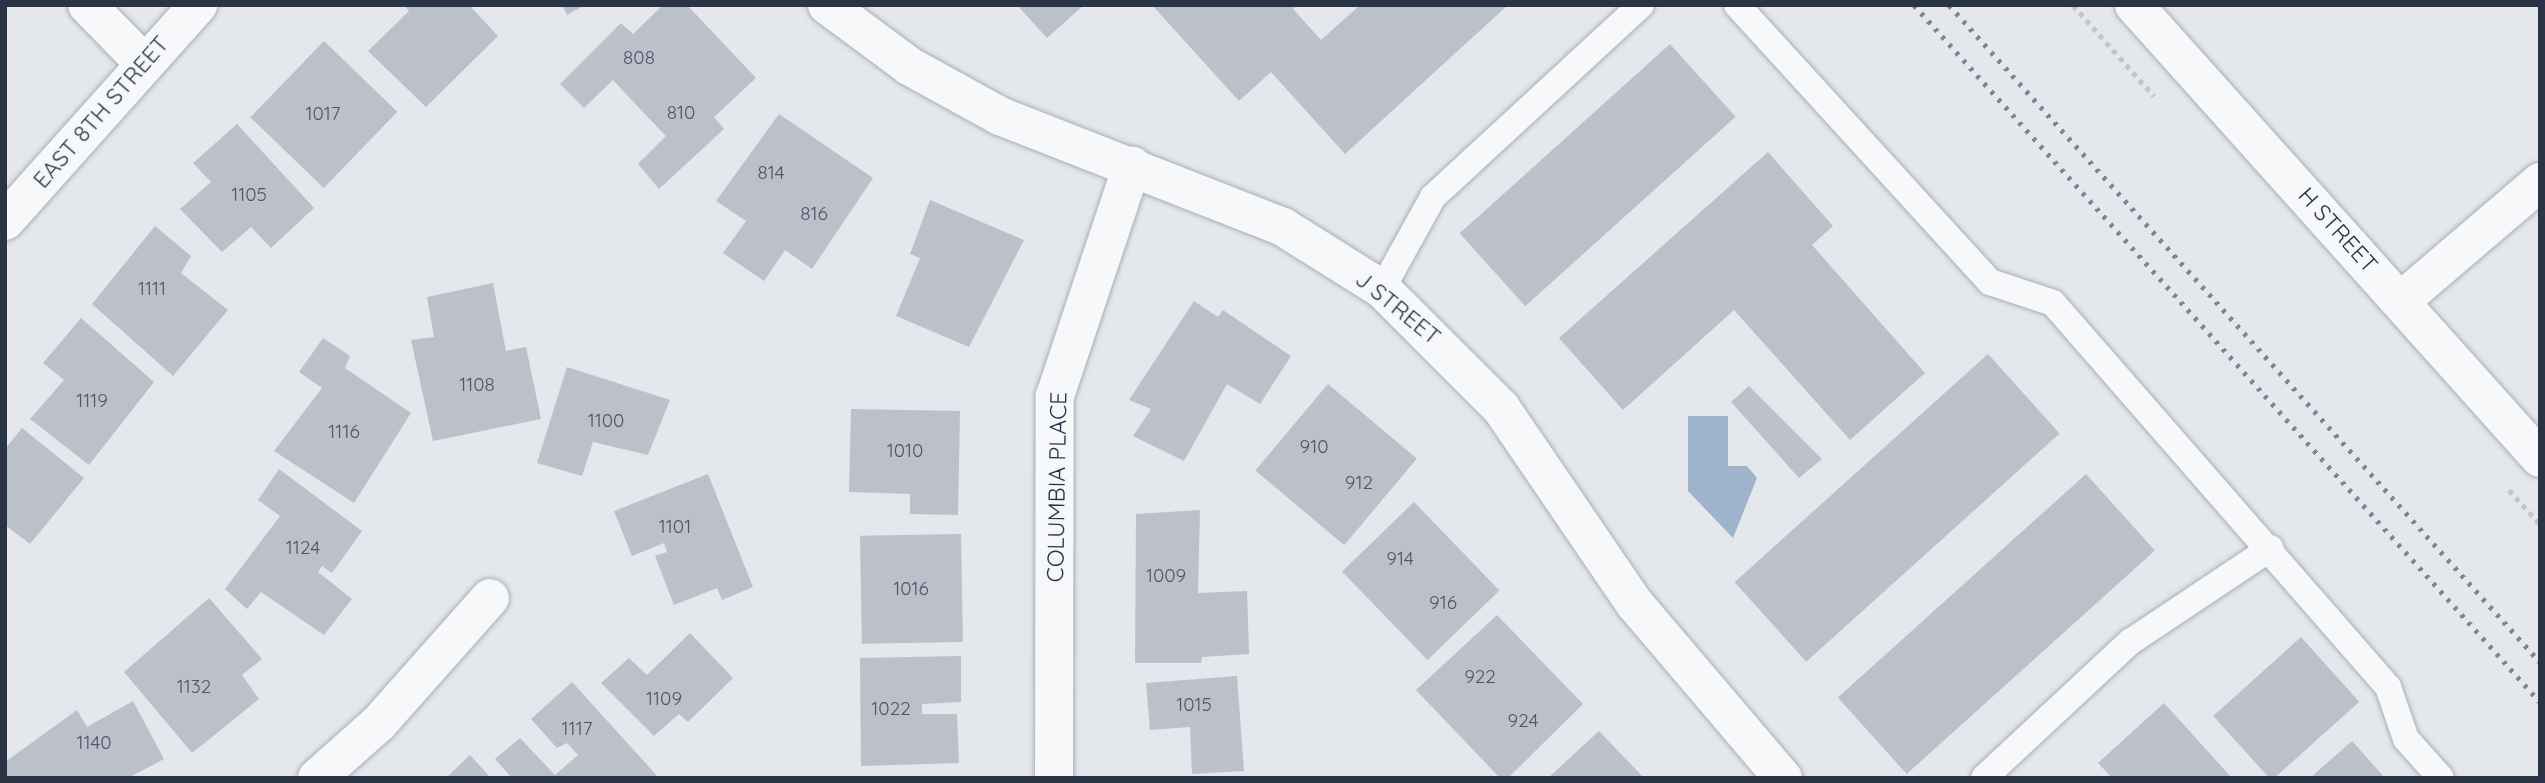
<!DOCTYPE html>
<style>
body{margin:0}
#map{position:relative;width:2545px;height:783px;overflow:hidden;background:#e4e7ec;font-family:Quicksand,sans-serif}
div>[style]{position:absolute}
.water>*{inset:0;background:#9fb4cc}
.building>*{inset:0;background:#bbc0ca;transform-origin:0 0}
.path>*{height:4.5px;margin-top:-2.25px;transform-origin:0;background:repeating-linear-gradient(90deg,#c2c5cb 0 5px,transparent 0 10px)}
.roads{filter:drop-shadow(0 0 2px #a9aeb7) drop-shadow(0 0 2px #a9aeb7)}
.service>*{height:26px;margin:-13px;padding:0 13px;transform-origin:13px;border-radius:13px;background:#f7f8fa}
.minor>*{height:38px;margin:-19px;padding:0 19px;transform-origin:19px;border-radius:19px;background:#f7f8fa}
.tertiary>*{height:38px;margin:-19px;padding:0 19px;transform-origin:19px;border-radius:19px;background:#f7f8fa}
.rail>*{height:5px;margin-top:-2.5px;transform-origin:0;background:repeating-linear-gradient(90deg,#7d8696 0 3.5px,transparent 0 10.5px)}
span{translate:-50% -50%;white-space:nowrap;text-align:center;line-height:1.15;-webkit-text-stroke:6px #f4f6f9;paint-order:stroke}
.number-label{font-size:19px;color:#4f5766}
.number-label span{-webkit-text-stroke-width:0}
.street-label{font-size:23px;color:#2b3445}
.frame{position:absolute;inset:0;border:7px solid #2b3445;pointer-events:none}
</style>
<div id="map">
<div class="water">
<div style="clip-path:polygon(1688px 416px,1728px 416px,1728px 466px,1747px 466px,1757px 478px,1733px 538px,1688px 491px)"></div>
</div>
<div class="building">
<div style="clip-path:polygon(404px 5px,469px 5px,498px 36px,426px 107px,368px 51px,409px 11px)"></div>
<div style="clip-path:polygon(562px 5px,585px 5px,567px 15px)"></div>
<div style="clip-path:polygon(663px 5px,687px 5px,756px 78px,714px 117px,724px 129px,659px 189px,638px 164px,666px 136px,640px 109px,613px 80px,584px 108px,560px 84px,621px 23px,633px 34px)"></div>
<div style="clip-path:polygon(1017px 5px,1084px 5px,1047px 38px)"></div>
<div style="clip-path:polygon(1152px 5px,1298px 5px,1293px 9px,1321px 40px,1360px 5px,1508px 5px,1345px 154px,1271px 72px,1239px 101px)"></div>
<div style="left:324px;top:41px;width:102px;height:106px;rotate:44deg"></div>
<div style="left:1670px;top:44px;width:98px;height:283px;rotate:48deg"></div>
<div style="clip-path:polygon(779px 114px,873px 178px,812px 269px,785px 250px,764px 281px,723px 253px,746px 221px,716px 201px)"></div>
<div style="clip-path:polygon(237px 124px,314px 208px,271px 248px,251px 227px,222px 252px,180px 209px,211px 182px,193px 163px)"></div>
<div style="clip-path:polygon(1768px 152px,1833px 226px,1812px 245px,1925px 373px,1850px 440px,1734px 310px,1623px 410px,1559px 338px)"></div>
<div style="clip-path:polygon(930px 200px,1024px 240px,969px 347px,896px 316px,920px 258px,910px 254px)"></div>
<div style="clip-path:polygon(155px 226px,191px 256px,181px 273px,228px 310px,173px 376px,92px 304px)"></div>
<div style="clip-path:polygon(493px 283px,506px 351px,526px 347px,541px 419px,433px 441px,411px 340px,434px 337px,427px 297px)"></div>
<div style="clip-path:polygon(1194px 301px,1218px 317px,1223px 310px,1291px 356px,1260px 404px,1227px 384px,1184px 461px,1133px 436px,1151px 409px,1129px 400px)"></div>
<div style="clip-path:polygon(81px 318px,154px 382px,89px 465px,30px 419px,64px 380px,43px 363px)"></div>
<div style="clip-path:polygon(323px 338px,350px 356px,345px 368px,411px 413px,354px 503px,274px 451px,322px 388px,299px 372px)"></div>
<div style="left:1988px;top:354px;width:107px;height:341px;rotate:48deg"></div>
<div style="clip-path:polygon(567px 367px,670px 400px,648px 455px,593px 442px,582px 476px,537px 463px)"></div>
<div style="left:1328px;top:384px;width:116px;height:113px;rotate:40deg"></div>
<div style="clip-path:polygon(1749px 386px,1822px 459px,1799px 478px,1731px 402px)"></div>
<div style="clip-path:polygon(851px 409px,960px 411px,958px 515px,910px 514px,910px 494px,849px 492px)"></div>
<div style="clip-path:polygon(22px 428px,84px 478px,30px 544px,5px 525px,5px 449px)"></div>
<div style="clip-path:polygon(279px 469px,362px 531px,332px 573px,322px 566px,318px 572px,352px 599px,324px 635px,261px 592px,247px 609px,225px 589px,280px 516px,258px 500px)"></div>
<div style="clip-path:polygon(708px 474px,753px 587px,722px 600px,717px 588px,674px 605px,655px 556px,667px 552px,664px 543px,632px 556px,614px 511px)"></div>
<div style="left:2086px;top:474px;width:103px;height:334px;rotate:48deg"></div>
<div style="left:1414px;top:502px;width:123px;height:100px;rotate:46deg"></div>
<div style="clip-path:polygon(1200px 510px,1198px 593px,1247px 591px,1249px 654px,1202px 657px,1201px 663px,1135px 663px,1136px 514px)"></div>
<div style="left:961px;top:534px;width:108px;height:101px;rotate:89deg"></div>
<div style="clip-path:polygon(209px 598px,262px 659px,242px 675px,259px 699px,192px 753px,124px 672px)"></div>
<div style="clip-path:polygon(1497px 615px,1583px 704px,1508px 778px,1500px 778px,1416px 690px)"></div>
<div style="clip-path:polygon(690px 633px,733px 678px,688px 722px,679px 714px,654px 736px,601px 683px,629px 658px,647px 675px)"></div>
<div style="left:2301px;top:637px;width:87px;height:118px;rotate:48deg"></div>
<div style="clip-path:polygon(961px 656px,961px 702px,922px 704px,922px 714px,957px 714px,959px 763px,861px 766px,860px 658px)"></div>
<div style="clip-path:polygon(1237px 676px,1244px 771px,1192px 774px,1190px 727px,1150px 730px,1146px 683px)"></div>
<div style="clip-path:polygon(572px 682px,659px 778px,512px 778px,495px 759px,520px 738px,555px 775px,578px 755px,567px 743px,557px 748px,531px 719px)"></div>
<div style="clip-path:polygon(133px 701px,164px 759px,128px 778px,5px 778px,5px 762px,77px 710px,87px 727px)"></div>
<div style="clip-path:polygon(2164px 703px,2232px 778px,2112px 778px,2098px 763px)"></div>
<div style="clip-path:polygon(1599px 731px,1644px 778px,1548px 778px)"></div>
<div style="clip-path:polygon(2352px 741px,2385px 778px,2310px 778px)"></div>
<div style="clip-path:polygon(470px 755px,491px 778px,446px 778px)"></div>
</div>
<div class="path">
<div style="left:2073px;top:5px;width:122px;rotate:48.3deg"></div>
<div style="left:2509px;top:490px;width:46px;rotate:47.6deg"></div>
</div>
<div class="roads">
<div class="service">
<div style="left:1737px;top:5px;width:375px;rotate:47.6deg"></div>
<div style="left:1990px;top:282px;width:66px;rotate:18.4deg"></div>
<div style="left:2053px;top:303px;width:510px;rotate:48.9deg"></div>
<div style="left:2388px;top:687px;width:55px;rotate:70.9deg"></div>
<div style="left:2406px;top:739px;width:52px;rotate:48.1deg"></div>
<div style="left:1382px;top:289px;width:105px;rotate:-61deg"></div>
<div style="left:1433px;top:197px;width:283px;rotate:-42.7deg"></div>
<div style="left:1984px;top:778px;width:200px;rotate:-43deg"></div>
<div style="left:2130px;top:642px;width:169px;rotate:-33.7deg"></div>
</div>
<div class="minor">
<div style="left:87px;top:5px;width:78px;rotate:45.5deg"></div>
<div style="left:2134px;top:5px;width:608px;rotate:48.13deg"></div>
<div style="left:2402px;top:300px;width:182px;rotate:-40.5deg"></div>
<div style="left:317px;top:778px;width:83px;rotate:-41.6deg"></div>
<div style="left:379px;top:723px;width:167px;rotate:-48.4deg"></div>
<div style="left:1054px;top:778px;width:382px;rotate:-89.9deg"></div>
<div style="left:1055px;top:396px;width:243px;rotate:-71.5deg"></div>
</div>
<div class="tertiary">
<div style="left:827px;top:5px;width:102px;rotate:36.6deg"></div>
<div style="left:909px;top:66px;width:104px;rotate:28.8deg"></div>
<div style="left:1000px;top:116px;width:304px;rotate:21.4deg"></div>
<div style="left:1283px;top:227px;width:117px;rotate:32.1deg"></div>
<div style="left:1382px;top:289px;width:168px;rotate:45deg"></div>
<div style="left:1501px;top:408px;width:236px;rotate:55.7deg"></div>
<div style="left:1634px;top:603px;width:230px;rotate:49.6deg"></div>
<div style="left:5px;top:221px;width:290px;rotate:-48.2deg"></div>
</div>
</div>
<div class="rail">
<div style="left:1914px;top:5px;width:937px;rotate:48.07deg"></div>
<div style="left:1949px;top:5px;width:884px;rotate:48.03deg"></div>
</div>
<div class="number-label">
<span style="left:639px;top:58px">808</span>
<span style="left:681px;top:113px">810</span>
<span style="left:323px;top:114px">1017</span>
<span style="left:771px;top:173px">814</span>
<span style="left:249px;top:195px">1105</span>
<span style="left:814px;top:214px">816</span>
<span style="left:152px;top:289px">1111</span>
<span style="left:477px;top:385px">1108</span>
<span style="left:92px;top:401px">1119</span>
<span style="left:606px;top:421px">1100</span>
<span style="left:344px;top:432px">1116</span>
<span style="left:1314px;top:447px">910</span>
<span style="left:905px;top:451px">1010</span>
<span style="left:1359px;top:483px">912</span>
<span style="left:675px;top:527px">1101</span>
<span style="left:303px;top:548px">1124</span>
<span style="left:1400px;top:559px">914</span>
<span style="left:1166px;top:576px">1009</span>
<span style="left:911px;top:589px">1016</span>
<span style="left:1443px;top:603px">916</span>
<span style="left:1480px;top:677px">922</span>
<span style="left:194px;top:687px">1132</span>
<span style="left:664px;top:699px">1109</span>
<span style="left:1194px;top:705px">1015</span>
<span style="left:891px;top:709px">1022</span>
<span style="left:1523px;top:721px">924</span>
<span style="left:577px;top:729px">1117</span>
<span style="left:94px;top:743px">1140</span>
</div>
<div class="street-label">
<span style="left:101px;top:112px;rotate:-49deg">EAST 8TH STREET</span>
<span style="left:2338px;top:230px;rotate:48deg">H STREET</span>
<span style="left:1398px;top:308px;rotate:39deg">J STREET</span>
<span style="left:1057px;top:487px;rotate:-89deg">COLUMBIA PLACE</span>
</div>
<div class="frame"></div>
</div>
